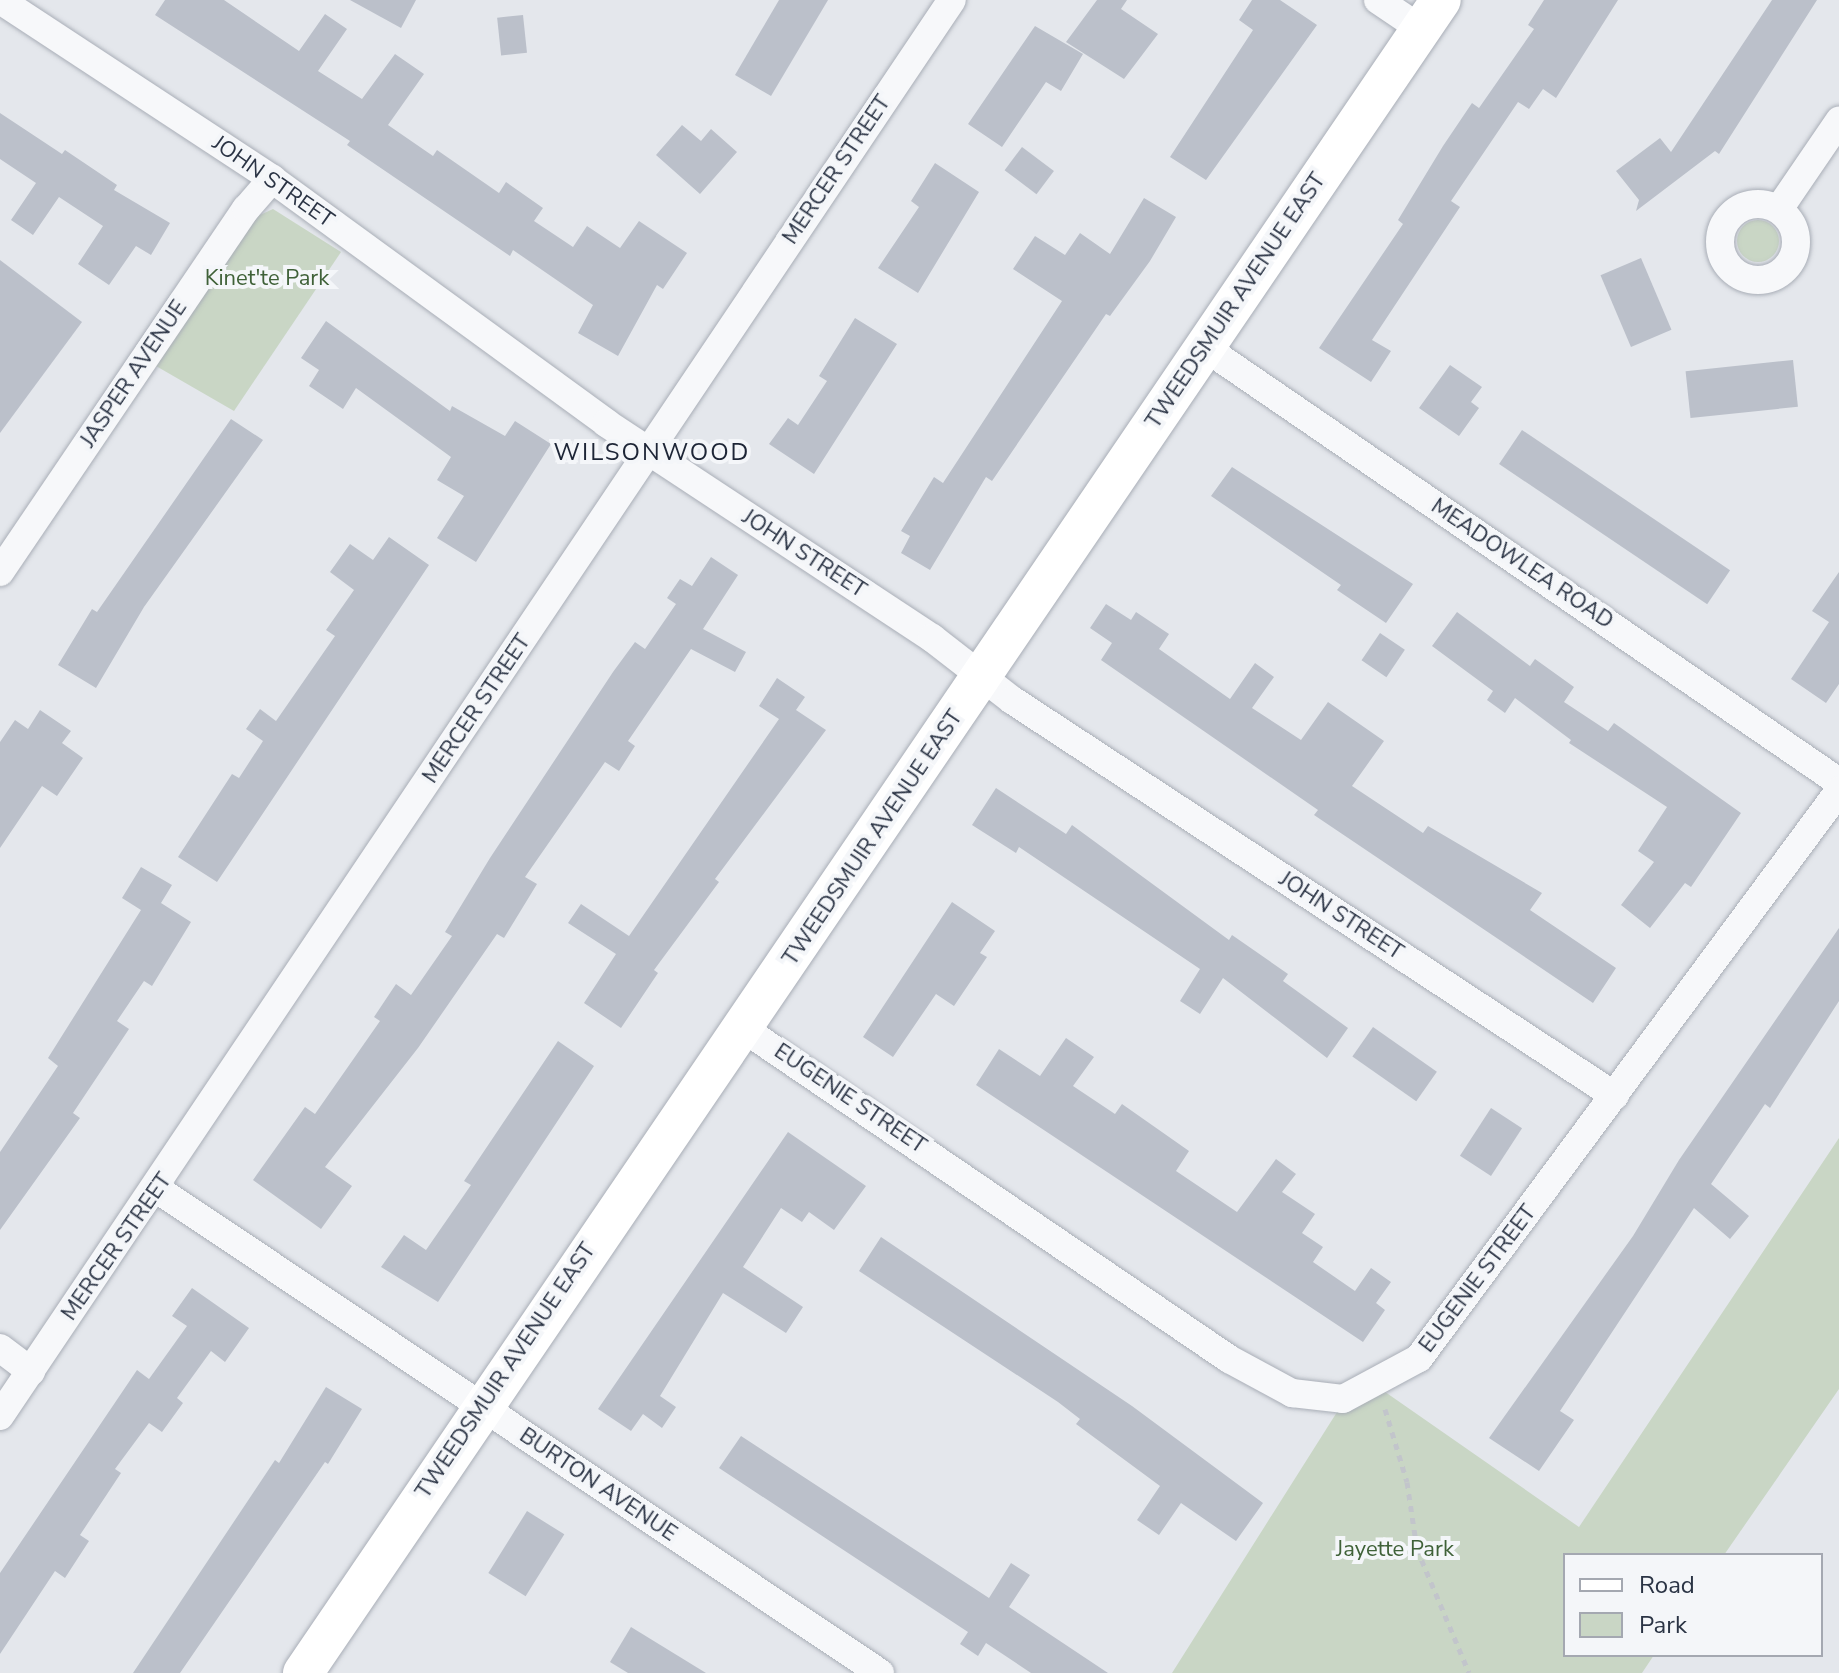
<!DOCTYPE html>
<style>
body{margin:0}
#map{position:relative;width:1839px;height:1673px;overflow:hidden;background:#e4e7ec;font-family:"Nunito Sans",sans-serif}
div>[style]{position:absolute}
.green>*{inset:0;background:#c9d6c5}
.round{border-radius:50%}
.building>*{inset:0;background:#bbc0ca;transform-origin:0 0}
.path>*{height:5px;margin-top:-2.5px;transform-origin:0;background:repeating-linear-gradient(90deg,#c2c5cb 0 6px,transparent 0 12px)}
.roads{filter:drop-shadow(0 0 2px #a9aeb7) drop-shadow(0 0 2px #a9aeb7)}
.street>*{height:28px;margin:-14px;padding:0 14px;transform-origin:14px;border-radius:14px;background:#f7f8fa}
.street>.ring{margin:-14px;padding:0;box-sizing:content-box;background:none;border:28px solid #f7f8fa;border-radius:50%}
.secondary>*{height:40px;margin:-20px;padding:0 20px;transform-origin:20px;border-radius:20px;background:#fff}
span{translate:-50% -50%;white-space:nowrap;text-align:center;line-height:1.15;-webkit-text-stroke:8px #f4f6f9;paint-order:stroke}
.street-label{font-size:22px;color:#2b3445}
.park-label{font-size:22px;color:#3f6138}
.neighbourhood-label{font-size:24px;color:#1d2536;letter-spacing:2px}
.legend{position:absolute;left:1563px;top:1553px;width:260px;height:104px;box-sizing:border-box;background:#f4f6f9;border:2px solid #a4a8b1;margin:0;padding:10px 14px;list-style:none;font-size:24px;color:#2b3445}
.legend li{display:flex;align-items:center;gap:16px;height:40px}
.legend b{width:40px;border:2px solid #a4a8b1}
</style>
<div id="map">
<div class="green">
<div style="clip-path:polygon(273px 209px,341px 252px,234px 411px,156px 366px,251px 219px)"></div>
<div class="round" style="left:1737px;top:220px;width:42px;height:42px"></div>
<div style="clip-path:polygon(1839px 1138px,1839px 1389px,1724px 1555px,1565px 1555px,1565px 1655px,1654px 1655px,1642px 1673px,1172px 1673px,1344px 1401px,1378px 1387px,1579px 1527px)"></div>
</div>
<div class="building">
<div style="clip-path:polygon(165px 0,224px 0,299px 51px,325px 14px,347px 29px,318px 71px,362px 99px,395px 54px,424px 74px,388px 125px,433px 156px,437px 150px,499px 193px,506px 182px,543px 208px,534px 221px,573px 247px,587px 226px,620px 248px,639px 221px,687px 253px,663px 289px,657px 285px,618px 356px,578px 333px,593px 305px,513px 250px,510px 256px,347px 145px,350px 141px,155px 15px)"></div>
<div style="clip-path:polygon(350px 0,416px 0,401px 28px)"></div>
<div style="clip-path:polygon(779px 0,828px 0,771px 96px,735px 75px)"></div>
<div style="clip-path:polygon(1097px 0,1127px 0,1121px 9px,1158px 34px,1124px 79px,1066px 42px)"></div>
<div style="clip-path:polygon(1252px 0,1280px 0,1317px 25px,1206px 180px,1170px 157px,1253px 30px,1239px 20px)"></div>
<div style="clip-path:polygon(1544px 0,1618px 0,1556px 98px,1543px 89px,1529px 109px,1518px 102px,1451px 201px,1460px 207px,1372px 340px,1391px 351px,1371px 382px,1319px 348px,1403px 224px,1398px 220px,1443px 146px,1472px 103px,1479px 108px,1534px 29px,1528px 25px)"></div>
<div style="clip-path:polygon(1772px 0,1817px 0,1719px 154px,1715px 151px,1636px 211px,1639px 200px,1616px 171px,1660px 138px,1671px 152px)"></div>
<div style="left:523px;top:15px;width:38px;height:26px;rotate:84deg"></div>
<div style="clip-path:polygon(1035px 26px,1083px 54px,1061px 91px,1046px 82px,1002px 147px,968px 124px)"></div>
<div style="clip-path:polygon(0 113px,62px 154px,65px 150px,117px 185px,114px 190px,170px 223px,151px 255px,136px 246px,109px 285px,78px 264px,103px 226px,59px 197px,33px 235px,11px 220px,36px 183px,0 159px)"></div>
<div style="clip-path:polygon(682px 125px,701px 141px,711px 129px,737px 152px,700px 194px,656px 155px)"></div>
<div style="left:1022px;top:147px;width:40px;height:29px;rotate:37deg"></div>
<div style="clip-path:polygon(935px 163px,979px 192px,918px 293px,878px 268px,919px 207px,911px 201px)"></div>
<div style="clip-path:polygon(1144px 198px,1176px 217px,1150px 261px,1110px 316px,1106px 314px,992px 481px,986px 477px,930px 570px,901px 553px,910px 536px,901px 531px,934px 477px,943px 483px,1062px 301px,1013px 269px,1035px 236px,1065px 255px,1080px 233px,1110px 254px)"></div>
<div style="left:1641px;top:258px;width:78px;height:44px;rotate:67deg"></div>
<div style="clip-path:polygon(0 260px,82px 322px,0 433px)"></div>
<div style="clip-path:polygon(855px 318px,897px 344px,814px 474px,769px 444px,788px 418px,798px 425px,827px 381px,819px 376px)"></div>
<div style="clip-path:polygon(326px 321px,450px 411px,452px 406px,505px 436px,515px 421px,551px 444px,476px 562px,437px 538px,464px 496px,437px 480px,451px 457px,356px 388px,343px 409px,309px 386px,319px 370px,301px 358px)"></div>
<div style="left:1793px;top:360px;width:47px;height:108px;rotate:84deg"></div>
<div style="clip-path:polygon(1450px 365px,1482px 387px,1471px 402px,1479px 408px,1459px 436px,1419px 408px)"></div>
<div style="clip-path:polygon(231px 419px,263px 440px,144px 607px,96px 688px,58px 665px,92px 609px,97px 612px)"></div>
<div style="left:1522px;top:430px;width:251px;height:41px;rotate:34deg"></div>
<div style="clip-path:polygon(1232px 467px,1413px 584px,1386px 623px,1337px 590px,1341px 585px,1211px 496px)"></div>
<div style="clip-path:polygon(389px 537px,429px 565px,217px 882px,178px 857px,232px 774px,239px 778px,263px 741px,246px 729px,260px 709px,276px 721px,335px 636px,326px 630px,354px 590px,330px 572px,350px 544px,373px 560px)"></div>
<div style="clip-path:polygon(711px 557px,738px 575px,703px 629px,746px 652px,735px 672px,691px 649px,628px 741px,635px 746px,619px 771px,605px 762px,525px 877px,537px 884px,504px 938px,497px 934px,418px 1048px,325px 1167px,352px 1186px,321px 1229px,253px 1180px,305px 1107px,315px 1114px,380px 1021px,374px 1017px,396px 984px,411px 995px,452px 936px,445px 932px,490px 858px,613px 672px,635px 642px,645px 649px,676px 604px,667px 598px,680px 579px,692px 586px)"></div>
<div style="clip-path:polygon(1839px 572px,1839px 684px,1826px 703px,1791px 679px,1829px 622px,1812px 611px)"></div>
<div style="clip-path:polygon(1106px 604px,1131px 620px,1136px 612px,1169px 634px,1159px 649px,1230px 699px,1255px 663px,1274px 677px,1252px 708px,1301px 740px,1328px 702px,1384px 741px,1352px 786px,1423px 833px,1428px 826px,1542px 893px,1530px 910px,1616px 968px,1593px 1003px,1314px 815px,1318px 810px,1101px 660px,1112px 643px,1090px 628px)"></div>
<div style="clip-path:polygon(1457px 612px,1530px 666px,1535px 659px,1574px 687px,1564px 702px,1608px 731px,1614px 723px,1741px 813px,1691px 887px,1685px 883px,1650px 928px,1621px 905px,1654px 862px,1638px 851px,1667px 807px,1569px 743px,1571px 740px,1515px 698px,1505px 713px,1487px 700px,1493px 691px,1432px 646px)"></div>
<div style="left:1380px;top:633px;width:30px;height:33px;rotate:34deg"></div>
<div style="clip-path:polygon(777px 678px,805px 697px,796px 710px,826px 730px,715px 879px,719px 882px,654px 970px,658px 973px,621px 1028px,584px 1003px,616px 954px,568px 923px,581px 904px,629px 936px,779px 719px,759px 706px)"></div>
<div style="clip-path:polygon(40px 710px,71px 731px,62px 743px,83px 758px,57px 796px,42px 786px,0 848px,0 742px,15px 720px,28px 729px)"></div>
<div style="clip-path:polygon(996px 788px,1066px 834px,1072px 825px,1229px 940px,1232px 935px,1288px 974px,1283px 981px,1348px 1028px,1327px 1058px,1223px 978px,1200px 1014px,1180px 1001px,1200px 969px,1019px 847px,1016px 853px,972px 825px)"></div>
<div style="clip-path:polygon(141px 867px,172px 885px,161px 903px,191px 922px,152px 986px,144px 981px,117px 1021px,129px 1029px,73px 1113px,80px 1118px,0 1230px,0 1152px,58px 1066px,48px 1058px,141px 910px,122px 898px)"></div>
<div style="clip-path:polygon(952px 902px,995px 931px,980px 953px,987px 957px,954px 1006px,936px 994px,893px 1057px,863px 1037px)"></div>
<div style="clip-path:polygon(1839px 928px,1839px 1001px,1770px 1108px,1765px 1104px,1711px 1184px,1749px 1216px,1730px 1239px,1694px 1208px,1560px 1411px,1574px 1420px,1539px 1471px,1489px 1438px,1633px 1236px,1679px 1160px)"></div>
<div style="left:1373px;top:1027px;width:78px;height:36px;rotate:35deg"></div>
<div style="clip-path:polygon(1066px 1038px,1094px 1057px,1073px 1086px,1115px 1114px,1122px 1104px,1189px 1151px,1176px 1171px,1237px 1212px,1276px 1159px,1296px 1174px,1282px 1192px,1315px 1214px,1302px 1233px,1323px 1247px,1313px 1262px,1355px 1291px,1371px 1268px,1391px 1282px,1376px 1303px,1385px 1310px,1363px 1342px,976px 1085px,999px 1049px,1040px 1076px)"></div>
<div style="clip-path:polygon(558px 1041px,594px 1066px,438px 1302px,381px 1267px,404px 1235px,426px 1250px,471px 1185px,464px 1181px)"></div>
<div style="left:1491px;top:1108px;width:37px;height:57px;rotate:33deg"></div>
<div style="clip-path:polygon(788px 1132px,866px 1186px,834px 1230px,809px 1212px,802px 1222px,781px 1208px,743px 1267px,803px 1307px,786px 1333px,723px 1293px,660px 1396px,676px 1407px,662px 1428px,643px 1414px,631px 1431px,598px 1409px)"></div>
<div style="clip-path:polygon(881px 1237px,1132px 1406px,1263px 1503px,1236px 1541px,1181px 1503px,1159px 1535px,1137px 1520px,1160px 1486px,1076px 1424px,1080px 1419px,1058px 1402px,859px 1271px)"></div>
<div style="clip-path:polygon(192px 1288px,249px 1328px,225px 1362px,211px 1351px,177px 1398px,183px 1403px,162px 1432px,149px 1423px,115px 1469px,121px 1473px,80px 1535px,89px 1541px,65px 1578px,55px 1571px,0 1654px,0 1573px,137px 1370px,149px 1379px,187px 1326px,172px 1316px)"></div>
<div style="clip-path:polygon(326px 1387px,362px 1409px,328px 1464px,325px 1462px,180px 1673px,133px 1673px,275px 1460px,279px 1463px)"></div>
<div style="clip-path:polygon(741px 1436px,989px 1598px,1011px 1563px,1030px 1575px,1009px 1607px,1108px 1673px,1031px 1673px,986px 1643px,978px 1656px,960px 1644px,968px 1632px,719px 1468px)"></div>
<div style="left:527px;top:1511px;width:44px;height:73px;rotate:32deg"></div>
<div style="clip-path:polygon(631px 1627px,706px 1673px,628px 1673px,610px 1662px)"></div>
</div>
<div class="path">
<div style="left:1385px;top:1409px;width:76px;rotate:73.2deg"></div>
<div style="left:1407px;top:1482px;width:68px;rotate:81.5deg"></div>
<div style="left:1417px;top:1549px;width:134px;rotate:67.2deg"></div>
</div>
<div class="roads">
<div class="street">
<div style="left:0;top:0;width:326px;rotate:33.3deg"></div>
<div style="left:272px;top:179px;width:414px;rotate:36.1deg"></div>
<div style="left:606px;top:423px;width:391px;rotate:33.4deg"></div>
<div style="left:932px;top:638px;width:101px;rotate:37.8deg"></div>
<div style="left:1012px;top:700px;width:721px;rotate:33.29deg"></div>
<div style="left:1378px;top:0;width:52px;rotate:34deg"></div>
<div class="ring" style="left:1720px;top:204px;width:48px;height:48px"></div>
<div style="left:1779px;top:209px;width:107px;rotate:-55.7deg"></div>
<div style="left:1204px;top:347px;width:770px;rotate:34.41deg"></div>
<div style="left:0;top:572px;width:439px;rotate:-55.9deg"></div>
<div style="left:246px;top:209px;width:40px;rotate:-49deg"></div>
<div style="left:744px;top:1029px;width:587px;rotate:34.23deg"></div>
<div style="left:1229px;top:1359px;width:72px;rotate:28.4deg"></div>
<div style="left:1292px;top:1393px;width:51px;rotate:6.7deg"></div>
<div style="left:1343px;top:1399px;width:86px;rotate:-28.3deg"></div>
<div style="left:1419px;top:1358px;width:706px;rotate:-53.47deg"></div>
<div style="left:157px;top:1189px;width:870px;rotate:33.8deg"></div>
<div style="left:0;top:1348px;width:39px;rotate:37deg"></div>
<div style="left:0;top:1416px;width:1706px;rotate:-56.09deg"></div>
</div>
<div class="secondary">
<div style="left:303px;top:1673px;width:2023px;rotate:-55.78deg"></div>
</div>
</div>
<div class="street-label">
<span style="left:837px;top:170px;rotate:-56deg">MERCER STREET</span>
<span style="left:273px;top:182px;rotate:35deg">JOHN STREET</span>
<span style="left:1236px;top:301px;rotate:-56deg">TWEEDSMUIR AVENUE EAST</span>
<span style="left:134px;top:374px;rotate:-56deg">JASPER AVENUE</span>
<span style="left:804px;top:554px;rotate:33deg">JOHN STREET</span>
<span style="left:1522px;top:564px;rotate:34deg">MEADOWLEA ROAD</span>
<span style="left:477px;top:709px;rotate:-56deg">MERCER STREET</span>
<span style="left:873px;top:838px;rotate:-56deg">TWEEDSMUIR AVENUE EAST</span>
<span style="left:1341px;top:916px;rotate:33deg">JOHN STREET</span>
<span style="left:850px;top:1099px;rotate:34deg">EUGENIE STREET</span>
<span style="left:117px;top:1247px;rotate:-55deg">MERCER STREET</span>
<span style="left:1478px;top:1279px;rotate:-53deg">EUGENIE STREET</span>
<span style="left:506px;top:1371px;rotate:-56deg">TWEEDSMUIR AVENUE EAST</span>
<span style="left:598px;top:1485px;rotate:34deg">BURTON AVENUE</span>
</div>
<div class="park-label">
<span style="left:267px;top:279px">Kinet'te Park</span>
<span style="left:1395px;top:1550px">Jayette Park</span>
</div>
<div class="neighbourhood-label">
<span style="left:652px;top:453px">WILSONWOOD</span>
</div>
<ul class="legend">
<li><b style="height:10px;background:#fff"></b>Road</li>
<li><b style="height:22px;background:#c9d6c5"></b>Park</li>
</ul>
</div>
